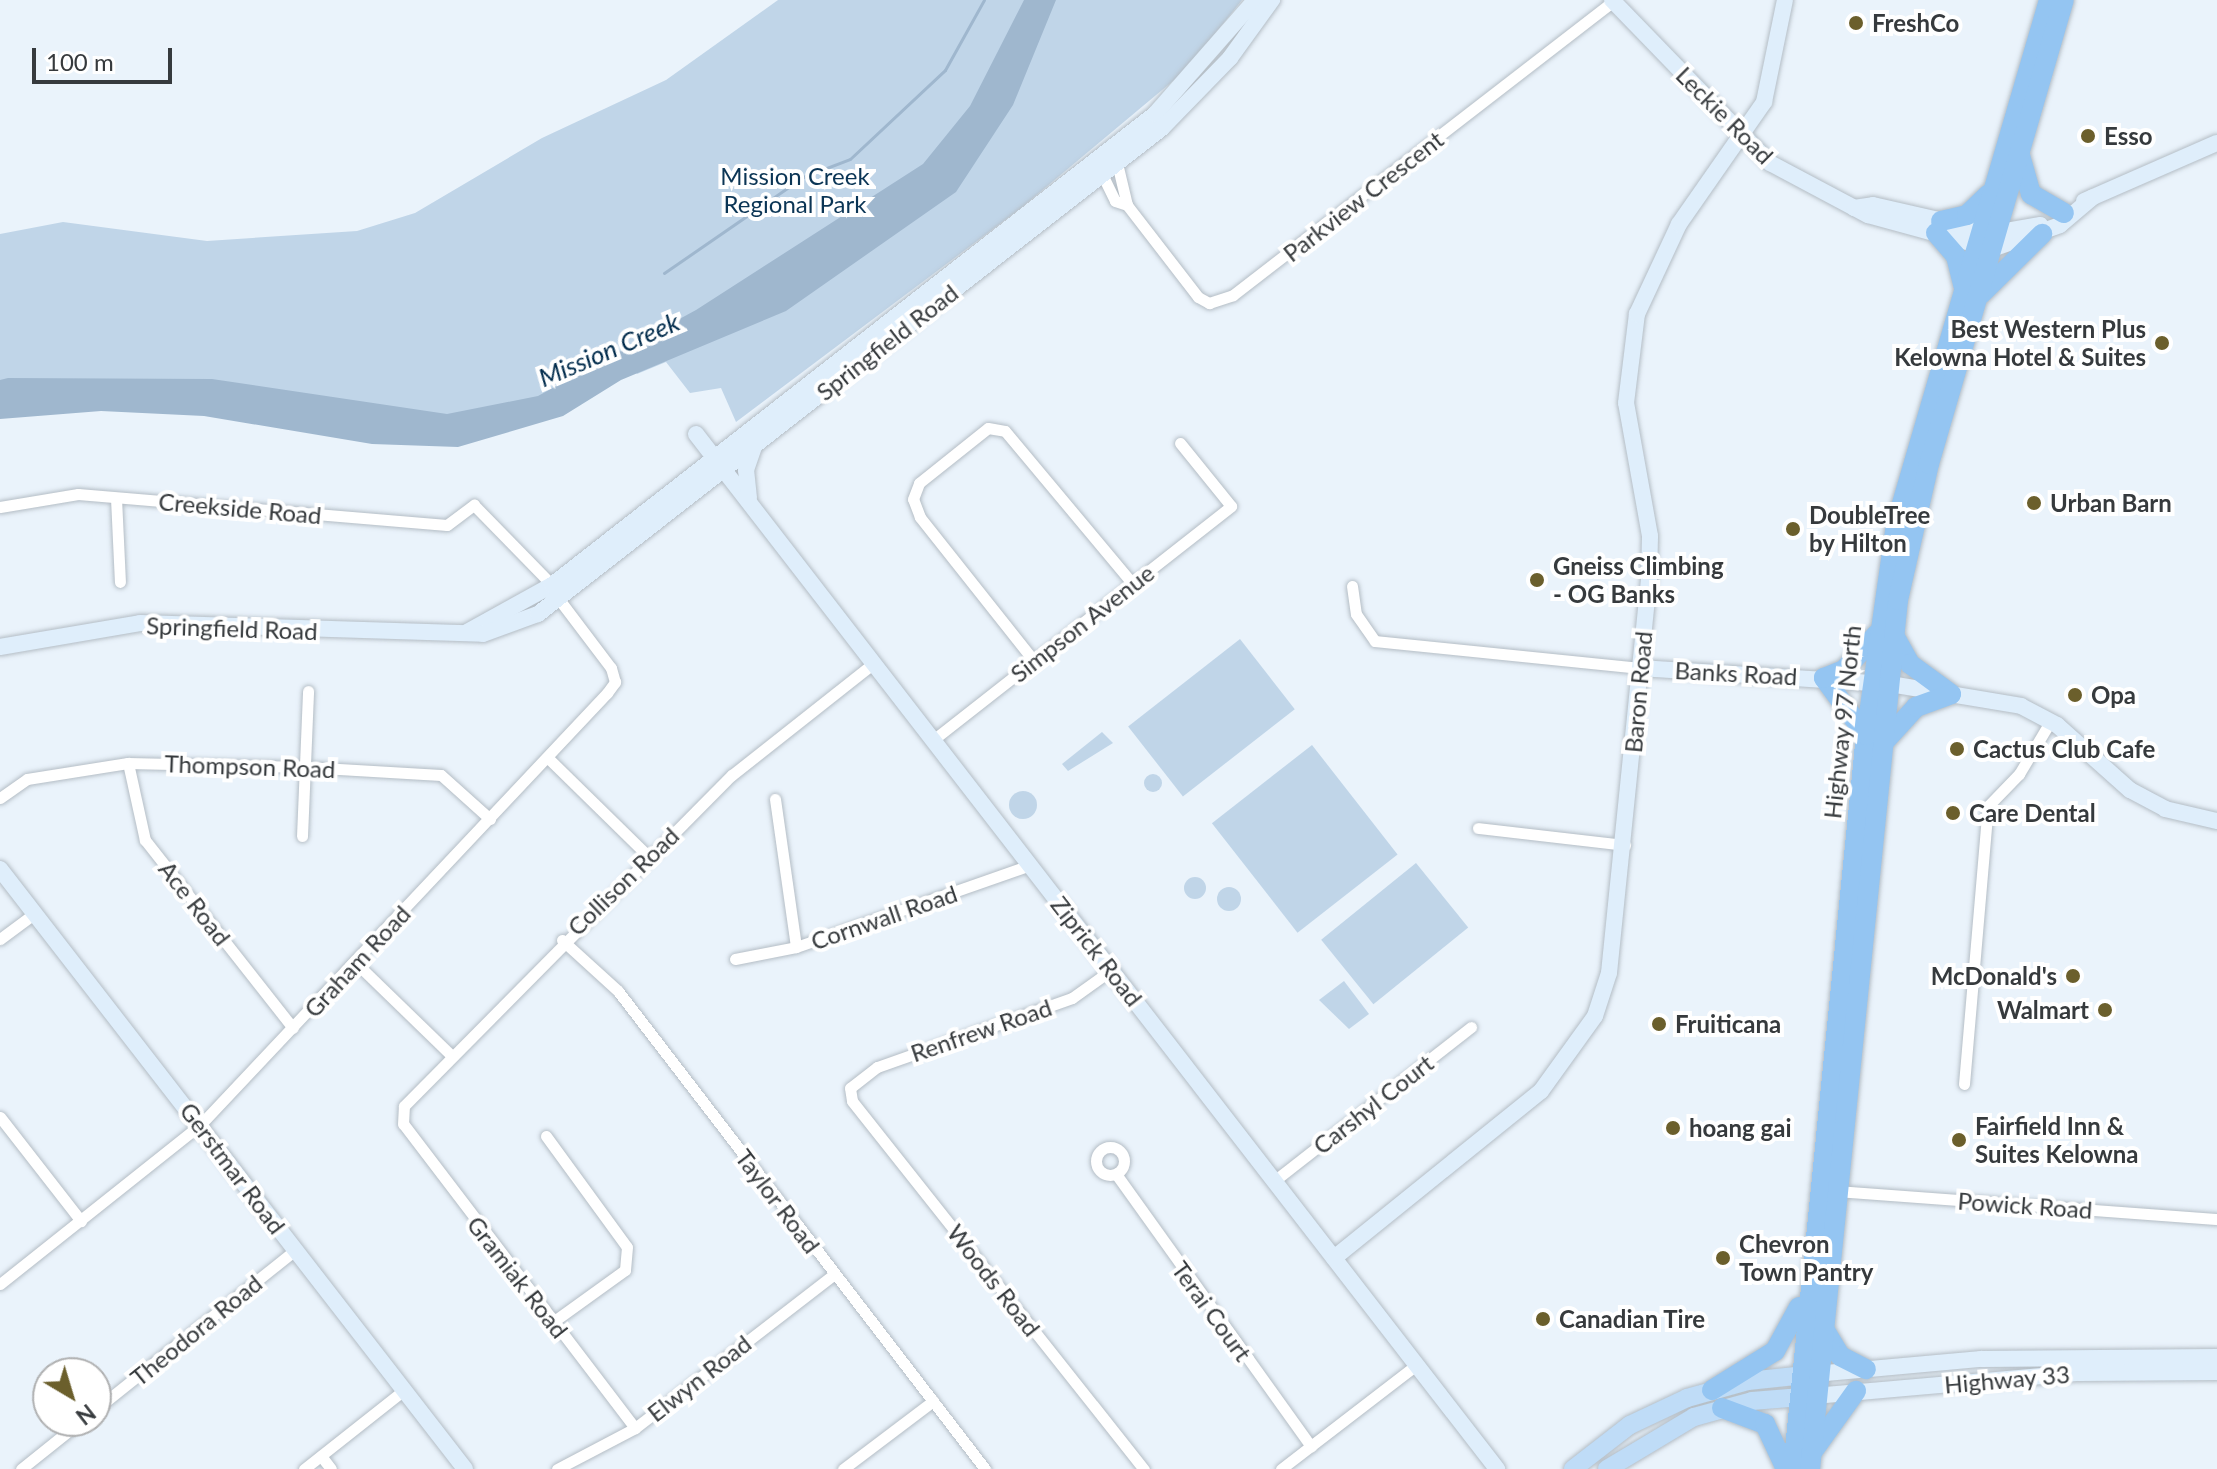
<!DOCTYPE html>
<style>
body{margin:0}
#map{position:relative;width:2217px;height:1469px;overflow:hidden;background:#eaf3fb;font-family:Lato,sans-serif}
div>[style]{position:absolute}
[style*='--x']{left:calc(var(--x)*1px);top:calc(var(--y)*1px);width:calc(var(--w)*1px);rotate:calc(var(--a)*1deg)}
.green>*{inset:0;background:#c0d5e8;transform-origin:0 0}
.round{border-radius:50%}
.water>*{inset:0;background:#9fb7ce}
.stream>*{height:3px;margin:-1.5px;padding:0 1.5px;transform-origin:1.5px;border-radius:1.5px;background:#9fb7ce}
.roads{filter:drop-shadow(0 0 2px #b4bdc5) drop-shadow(0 0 2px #b4bdc5)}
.street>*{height:11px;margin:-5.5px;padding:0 5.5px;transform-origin:5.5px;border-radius:5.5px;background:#fff}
.street>.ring{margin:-5.5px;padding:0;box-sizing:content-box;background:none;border:11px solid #fff;border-radius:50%}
.secondary>*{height:16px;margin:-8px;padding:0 8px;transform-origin:8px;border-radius:8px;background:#dfeefb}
.primary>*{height:18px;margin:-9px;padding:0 9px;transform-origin:9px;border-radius:9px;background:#bfdcf7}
.highway>*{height:20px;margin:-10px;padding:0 10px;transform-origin:10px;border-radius:10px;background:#94c5f2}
.dots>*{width:22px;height:22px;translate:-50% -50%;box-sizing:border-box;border:4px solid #fff;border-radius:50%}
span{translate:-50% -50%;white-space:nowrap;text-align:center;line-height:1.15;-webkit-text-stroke:8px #fff;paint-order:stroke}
.poi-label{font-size:24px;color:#363a3d;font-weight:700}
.left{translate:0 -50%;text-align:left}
.right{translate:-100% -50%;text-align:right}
.street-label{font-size:24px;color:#363a3d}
.park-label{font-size:24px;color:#0b3555}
.water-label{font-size:26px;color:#022c4c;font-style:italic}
.north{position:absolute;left:32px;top:1357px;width:80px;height:80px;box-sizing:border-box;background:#fff;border:2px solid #afb0b1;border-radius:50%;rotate:142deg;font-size:22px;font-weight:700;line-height:32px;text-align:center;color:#363a3d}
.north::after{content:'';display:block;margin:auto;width:28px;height:36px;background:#6b5f2c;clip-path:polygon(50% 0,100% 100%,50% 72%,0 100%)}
.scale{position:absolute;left:32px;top:48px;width:140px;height:36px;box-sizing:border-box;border:4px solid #363a3d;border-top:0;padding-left:10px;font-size:24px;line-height:28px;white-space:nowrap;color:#363a3d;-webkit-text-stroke:6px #fff;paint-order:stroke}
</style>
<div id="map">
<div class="green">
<i style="clip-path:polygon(778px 0,1242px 0,1186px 70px,1021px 208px,736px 422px,721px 388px,690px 393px,666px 362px,637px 374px,627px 360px,521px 406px,453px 420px,0 385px,0 234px,63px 222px,207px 241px,357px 231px,415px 213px,542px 138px,666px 80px)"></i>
<i style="left:1240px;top:639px;width:89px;height:142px;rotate:52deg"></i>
<i style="clip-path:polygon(1102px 732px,1113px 743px,1068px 771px,1062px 764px)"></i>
<i style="left:1312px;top:745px;width:139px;height:127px;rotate:52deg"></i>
<i class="round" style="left:1144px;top:774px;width:18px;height:18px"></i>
<i class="round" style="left:1009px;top:791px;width:28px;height:28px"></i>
<i style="left:1416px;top:863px;width:83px;height:122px;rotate:51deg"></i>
<i class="round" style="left:1184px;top:877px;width:22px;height:22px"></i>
<i class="round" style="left:1217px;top:887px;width:24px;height:24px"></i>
<i style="clip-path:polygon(1344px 981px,1369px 1014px,1349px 1029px,1319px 1000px)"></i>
</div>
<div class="water">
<i style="clip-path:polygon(1024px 0,1056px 0,1013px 105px,956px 192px,786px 311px,621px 380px,563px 416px,458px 447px,372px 444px,204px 416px,101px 411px,0 419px,0 380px,8px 378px,212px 379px,447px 414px,538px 396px,696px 310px,923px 164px,970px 106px)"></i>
</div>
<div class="stream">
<i style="--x:664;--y:273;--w:169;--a:-34.6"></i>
<i style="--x:803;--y:177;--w:50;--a:-21"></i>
<i style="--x:850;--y:159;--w:130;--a:-43.1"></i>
<i style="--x:945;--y:70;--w:80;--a:-60.9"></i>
</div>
<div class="roads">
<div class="street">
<i style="--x:1117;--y:163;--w:43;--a:76.6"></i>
<i style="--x:1127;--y:205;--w:116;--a:52.3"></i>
<i style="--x:1198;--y:297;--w:13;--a:29"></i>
<i style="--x:1209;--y:303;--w:25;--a:-18"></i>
<i style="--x:1233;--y:295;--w:480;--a:-37.7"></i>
<i style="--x:1100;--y:170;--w:34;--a:64"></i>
<i style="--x:1115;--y:201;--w:13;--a:18"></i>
<i style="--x:116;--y:498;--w:84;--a:87.3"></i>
<i style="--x:0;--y:507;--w:79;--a:-9.5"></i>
<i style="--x:78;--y:494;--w:370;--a:4.8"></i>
<i style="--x:447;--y:525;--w:34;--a:-37"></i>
<i style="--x:474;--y:505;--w:112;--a:45.7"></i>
<i style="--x:1352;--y:586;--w:28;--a:82"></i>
<i style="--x:1356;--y:614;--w:33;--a:55"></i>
<i style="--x:1375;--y:641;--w:266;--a:5.8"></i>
<i style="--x:1034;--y:661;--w:184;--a:-128.4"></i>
<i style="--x:920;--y:517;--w:19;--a:-111"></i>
<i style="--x:913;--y:499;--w:17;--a:-69"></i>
<i style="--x:919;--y:483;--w:88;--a:-38.6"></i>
<i style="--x:988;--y:428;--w:17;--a:10"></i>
<i style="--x:1005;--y:431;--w:199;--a:50.1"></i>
<i style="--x:933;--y:740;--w:379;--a:-38.1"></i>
<i style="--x:1231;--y:506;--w:81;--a:-129"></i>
<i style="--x:549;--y:759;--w:139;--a:44.4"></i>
<i style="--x:128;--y:763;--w:79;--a:77.6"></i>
<i style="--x:145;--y:840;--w:239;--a:51.8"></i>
<i style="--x:0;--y:798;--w:33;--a:-35"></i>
<i style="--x:27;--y:779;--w:102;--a:-9"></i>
<i style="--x:128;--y:763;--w:177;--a:1.3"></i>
<i style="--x:305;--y:767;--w:136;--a:3.4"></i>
<i style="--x:441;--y:775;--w:66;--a:41.9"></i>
<i style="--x:775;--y:799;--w:149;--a:81.9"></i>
<i style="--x:1478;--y:828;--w:148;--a:6.6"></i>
<i style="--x:302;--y:836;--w:145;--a:-87.6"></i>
<i style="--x:0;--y:939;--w:44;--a:-36.6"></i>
<i style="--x:562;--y:940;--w:76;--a:42.3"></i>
<i style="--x:618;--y:991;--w:603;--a:52.48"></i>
<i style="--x:735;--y:959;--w:62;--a:-11.1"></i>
<i style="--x:796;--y:947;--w:248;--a:-19.3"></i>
<i style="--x:356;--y:963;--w:134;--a:44.1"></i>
<i style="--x:1111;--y:970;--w:48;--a:144.3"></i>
<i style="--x:1072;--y:998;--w:207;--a:160.5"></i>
<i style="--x:877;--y:1067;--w:34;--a:142"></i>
<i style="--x:850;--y:1088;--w:13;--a:81"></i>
<i style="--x:852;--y:1101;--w:470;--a:51.6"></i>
<i style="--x:1964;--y:1084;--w:279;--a:-85.1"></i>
<i style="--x:1988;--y:806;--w:45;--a:-45.9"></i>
<i style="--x:2019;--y:774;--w:61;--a:-59.2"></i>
<i style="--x:0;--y:1117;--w:132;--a:52.1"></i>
<i style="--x:546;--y:1136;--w:137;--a:53.9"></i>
<i style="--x:627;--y:1247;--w:23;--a:95"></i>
<i style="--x:625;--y:1270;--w:89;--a:144.2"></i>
<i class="ring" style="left:1096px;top:1147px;width:17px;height:17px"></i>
<i style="--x:1116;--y:1174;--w:335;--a:54.4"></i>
<i style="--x:1274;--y:1181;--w:250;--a:-38"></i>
<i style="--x:1835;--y:1191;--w:383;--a:4.2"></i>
<i style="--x:0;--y:1284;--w:257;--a:-38.5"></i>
<i style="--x:201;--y:1124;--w:592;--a:-46.71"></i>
<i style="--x:607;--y:693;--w:14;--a:-54"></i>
<i style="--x:615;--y:682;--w:15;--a:-106"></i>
<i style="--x:611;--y:668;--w:88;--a:-127.1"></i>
<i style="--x:96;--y:1409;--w:255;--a:-38.6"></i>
<i style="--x:635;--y:1428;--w:382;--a:-127.3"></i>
<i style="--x:403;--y:1124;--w:18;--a:-87"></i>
<i style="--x:404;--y:1106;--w:466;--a:-45.3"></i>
<i style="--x:732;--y:775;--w:181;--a:-38.3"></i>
<i style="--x:321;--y:1456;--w:16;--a:52"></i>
<i style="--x:21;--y:1469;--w:77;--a:-38.7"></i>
<i style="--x:304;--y:1469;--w:127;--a:-38.3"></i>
<i style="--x:557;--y:1469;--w:88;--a:-27.7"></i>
<i style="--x:635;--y:1428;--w:252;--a:-37.7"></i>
<i style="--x:843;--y:1469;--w:113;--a:-37.1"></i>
<i style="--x:1281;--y:1469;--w:170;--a:-37.6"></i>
</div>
<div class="secondary">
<i style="--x:1612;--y:0;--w:227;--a:45.9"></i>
<i style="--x:1770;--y:163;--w:111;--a:28"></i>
<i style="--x:1868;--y:215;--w:129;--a:15.3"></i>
<i style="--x:1992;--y:249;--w:72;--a:-19.4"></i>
<i style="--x:2060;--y:225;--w:43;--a:-40.3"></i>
<i style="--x:2084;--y:201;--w:145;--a:-23.6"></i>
<i style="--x:1854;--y:208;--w:19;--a:-9"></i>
<i style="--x:1873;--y:205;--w:125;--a:12.9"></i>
<i style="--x:1995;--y:233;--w:46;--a:-10.1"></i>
<i style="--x:696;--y:434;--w:1309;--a:52.26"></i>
<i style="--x:749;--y:498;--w:28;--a:-96"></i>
<i style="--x:746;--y:470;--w:24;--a:-71"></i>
<i style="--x:467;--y:632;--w:97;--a:-28.9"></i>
<i style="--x:552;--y:585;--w:765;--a:-37.99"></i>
<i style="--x:1155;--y:114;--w:152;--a:-48.7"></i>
<i style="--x:0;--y:647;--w:142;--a:-9.7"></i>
<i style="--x:140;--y:623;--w:343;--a:1.8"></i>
<i style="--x:483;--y:634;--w:59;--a:-20"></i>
<i style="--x:538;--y:614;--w:791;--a:-37.91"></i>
<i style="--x:1162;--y:128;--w:98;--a:-45.8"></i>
<i style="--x:1230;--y:58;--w:72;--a:-54.1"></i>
<i style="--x:1640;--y:668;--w:251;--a:3.7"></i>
<i style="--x:1890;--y:684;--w:133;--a:9.5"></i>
<i style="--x:2021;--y:706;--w:41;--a:27.8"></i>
<i style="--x:2057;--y:725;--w:98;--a:41.7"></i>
<i style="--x:2130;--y:790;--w:40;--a:28"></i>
<i style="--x:2165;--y:809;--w:53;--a:13"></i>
<i style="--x:0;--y:869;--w:759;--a:52.22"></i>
<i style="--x:1334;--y:1258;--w:266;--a:-38.9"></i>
<i style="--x:1541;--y:1091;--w:92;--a:-54.2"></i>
<i style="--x:1595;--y:1016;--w:45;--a:-72"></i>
<i style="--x:1609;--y:973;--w:397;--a:-84.2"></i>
<i style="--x:1649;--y:578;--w:42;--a:-88.6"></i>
<i style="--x:1650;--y:536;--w:135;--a:-100.2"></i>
<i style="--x:1626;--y:403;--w:90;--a:-83"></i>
<i style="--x:1637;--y:314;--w:99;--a:-65"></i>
<i style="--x:1679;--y:224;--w:149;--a:-55.1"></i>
<i style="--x:1764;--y:102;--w:104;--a:-78.4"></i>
<i style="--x:1815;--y:1374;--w:167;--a:-5.2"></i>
<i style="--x:1981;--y:1359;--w:236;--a:-0.5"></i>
<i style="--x:1814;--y:1396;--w:266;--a:-5"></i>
<i style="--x:2079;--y:1373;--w:138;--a:-0.4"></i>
</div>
<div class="primary">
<i style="--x:1573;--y:1469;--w:72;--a:-37.7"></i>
<i style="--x:1630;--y:1425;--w:63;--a:-25.3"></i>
<i style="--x:1687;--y:1398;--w:63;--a:-15.6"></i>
<i style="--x:1748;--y:1381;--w:67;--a:-6"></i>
<i style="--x:1607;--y:1469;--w:101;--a:-30.9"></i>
<i style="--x:1694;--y:1417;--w:60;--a:-15.4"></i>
<i style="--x:1752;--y:1401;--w:62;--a:-4.6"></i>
</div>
<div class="highway">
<i style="--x:2019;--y:152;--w:44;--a:74.1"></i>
<i style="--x:2031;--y:194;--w:38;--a:30"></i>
<i style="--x:1941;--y:221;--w:27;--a:-13"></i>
<i style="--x:1967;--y:215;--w:30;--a:-44"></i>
<i style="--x:1936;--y:233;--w:30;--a:49"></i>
<i style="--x:1956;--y:256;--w:30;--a:76"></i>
<i style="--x:1981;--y:294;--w:86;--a:-44.5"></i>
<i style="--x:1895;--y:637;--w:31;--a:61"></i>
<i style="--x:1910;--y:664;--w:51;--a:36.2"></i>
<i style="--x:1866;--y:735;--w:71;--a:-126.4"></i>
<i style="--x:1824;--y:678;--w:22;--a:-22"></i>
<i style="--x:1844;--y:670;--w:49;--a:-47.5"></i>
<i style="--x:1885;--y:741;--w:46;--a:-47.6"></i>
<i style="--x:1916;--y:707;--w:37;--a:-20"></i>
<i style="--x:1821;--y:1324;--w:37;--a:59"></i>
<i style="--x:1840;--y:1356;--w:29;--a:27"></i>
<i style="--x:1712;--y:1390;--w:74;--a:-31.8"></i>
<i style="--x:1775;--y:1351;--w:50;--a:-61.4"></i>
<i style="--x:1722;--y:1408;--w:46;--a:20.4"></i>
<i style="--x:1765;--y:1424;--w:50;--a:65"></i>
<i style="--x:1813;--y:1451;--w:74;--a:-54.4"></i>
<i style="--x:1793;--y:1469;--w:738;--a:-84.32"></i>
<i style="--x:1866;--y:735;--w:213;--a:-81.9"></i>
<i style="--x:1896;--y:524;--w:546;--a:-73.72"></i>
<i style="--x:1810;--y:1469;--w:873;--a:-84.22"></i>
<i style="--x:1898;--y:600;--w:139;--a:-77.2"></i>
<i style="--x:1929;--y:464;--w:483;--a:-73.8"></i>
</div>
</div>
<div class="dots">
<i style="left:1856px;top:23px;background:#6b5f2c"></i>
<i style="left:2088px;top:136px;background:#6b5f2c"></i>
<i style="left:2162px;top:343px;background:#6b5f2c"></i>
<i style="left:2034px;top:503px;background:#6b5f2c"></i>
<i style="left:1793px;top:529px;background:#6b5f2c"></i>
<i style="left:1537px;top:580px;background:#6b5f2c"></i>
<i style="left:2075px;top:695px;background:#6b5f2c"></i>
<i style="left:1957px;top:749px;background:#6b5f2c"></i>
<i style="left:1953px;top:813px;background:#6b5f2c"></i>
<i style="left:2073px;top:976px;background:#6b5f2c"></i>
<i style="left:2105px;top:1010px;background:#6b5f2c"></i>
<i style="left:1659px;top:1024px;background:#6b5f2c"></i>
<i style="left:1673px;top:1128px;background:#6b5f2c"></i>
<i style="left:1959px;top:1140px;background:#6b5f2c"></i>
<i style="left:1723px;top:1258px;background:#6b5f2c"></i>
<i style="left:1543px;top:1319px;background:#6b5f2c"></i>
</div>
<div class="poi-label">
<span class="left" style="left:1872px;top:23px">FreshCo</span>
<span class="left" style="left:2104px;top:136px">Esso</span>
<span class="right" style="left:2146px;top:343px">Best Western Plus<br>Kelowna Hotel &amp; Suites</span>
<span class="left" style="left:2050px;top:503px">Urban Barn</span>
<span class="left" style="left:1809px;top:529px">DoubleTree<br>by Hilton</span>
<span class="left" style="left:1553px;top:580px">Gneiss Climbing<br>- OG Banks</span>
<span class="left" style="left:2091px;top:695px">Opa</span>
<span class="left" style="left:1973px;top:749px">Cactus Club Cafe</span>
<span class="left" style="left:1969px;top:813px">Care Dental</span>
<span class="right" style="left:2057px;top:976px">McDonald's</span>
<span class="right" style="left:2089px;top:1010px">Walmart</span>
<span class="left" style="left:1675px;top:1024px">Fruiticana</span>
<span class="left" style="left:1975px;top:1140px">Fairfield Inn &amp;<br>Suites Kelowna</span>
<span class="left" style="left:1689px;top:1128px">hoang gai</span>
<span class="left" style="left:1739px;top:1258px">Chevron<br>Town Pantry</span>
<span class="left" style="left:1559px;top:1319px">Canadian Tire</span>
</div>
<div class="street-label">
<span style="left:1725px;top:115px;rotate:45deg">Leckie Road</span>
<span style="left:1363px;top:196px;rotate:-38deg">Parkview Crescent</span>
<span style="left:887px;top:342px;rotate:-38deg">Springfield Road</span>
<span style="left:240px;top:508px;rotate:5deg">Creekside Road</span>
<span style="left:1082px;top:623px;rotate:-38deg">Simpson Avenue</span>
<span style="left:232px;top:628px;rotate:2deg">Springfield Road</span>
<span style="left:1736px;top:673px;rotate:3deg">Banks Road</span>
<span style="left:1638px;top:692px;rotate:-85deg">Baron Road</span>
<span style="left:1842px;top:722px;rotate:-84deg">Highway 97 North</span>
<span style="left:250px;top:766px;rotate:2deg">Thompson Road</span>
<span style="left:623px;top:881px;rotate:-44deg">Collison Road</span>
<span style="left:195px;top:903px;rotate:52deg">Ace Road</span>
<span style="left:884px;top:917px;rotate:-19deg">Cornwall Road</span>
<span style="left:1097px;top:951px;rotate:52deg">Ziprick Road</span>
<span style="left:357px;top:961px;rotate:-47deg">Graham Road</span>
<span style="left:981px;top:1030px;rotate:-19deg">Renfrew Road</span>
<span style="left:1373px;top:1104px;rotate:-38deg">Carshyl Court</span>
<span style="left:233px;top:1168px;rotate:53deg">Gerstmar Road</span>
<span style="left:778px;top:1201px;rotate:53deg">Taylor Road</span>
<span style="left:2025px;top:1205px;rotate:4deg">Powick Road</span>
<span style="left:518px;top:1277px;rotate:52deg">Gramiak Road</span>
<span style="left:994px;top:1280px;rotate:52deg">Woods Road</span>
<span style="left:1212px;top:1311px;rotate:54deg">Terai Court</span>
<span style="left:196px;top:1330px;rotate:-39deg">Theodora Road</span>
<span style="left:699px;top:1378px;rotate:-38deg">Elwyn Road</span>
<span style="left:2007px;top:1379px;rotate:-5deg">Highway 33</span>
</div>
<div class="park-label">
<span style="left:795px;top:190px">Mission Creek<br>Regional Park</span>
</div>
<div class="water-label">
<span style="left:609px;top:350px;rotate:-23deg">Mission Creek</span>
</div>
<div class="north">N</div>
<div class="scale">100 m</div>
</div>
